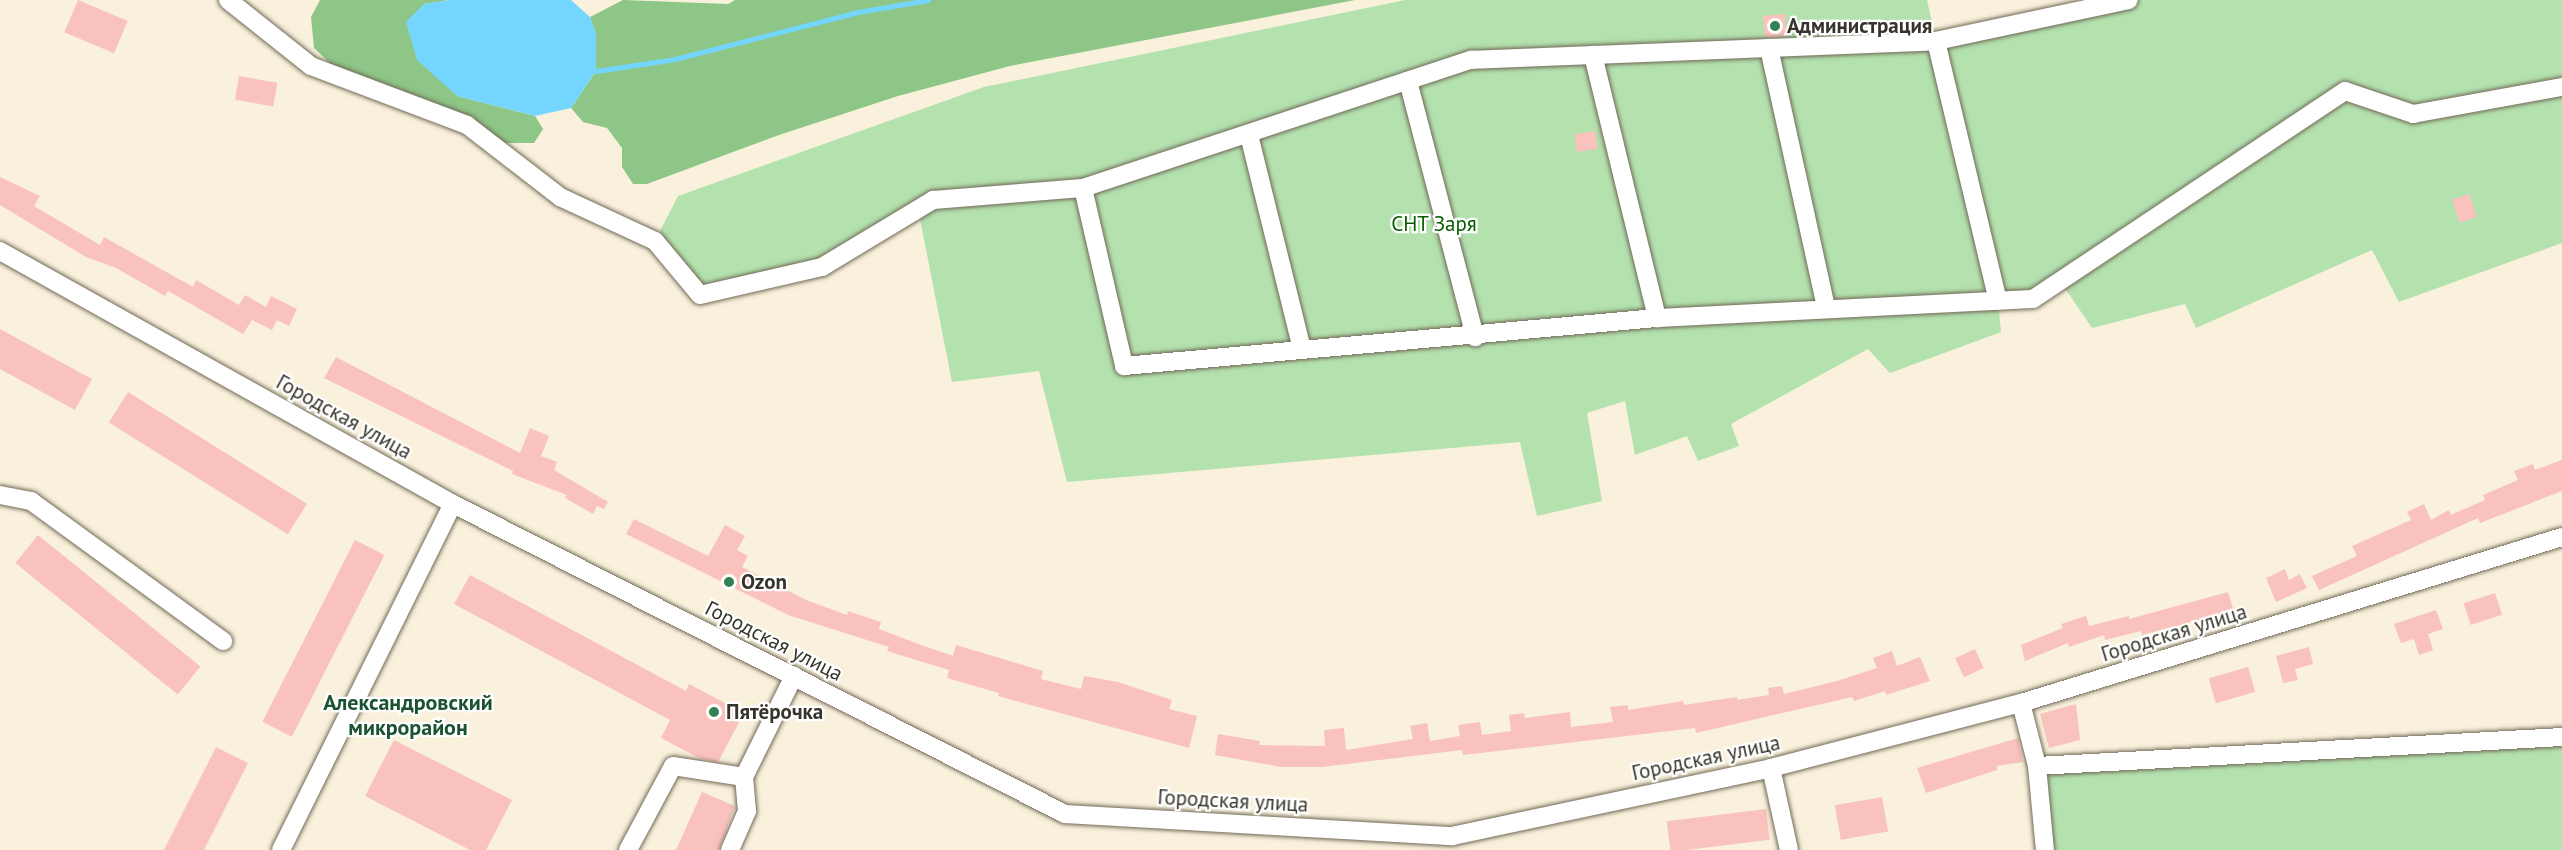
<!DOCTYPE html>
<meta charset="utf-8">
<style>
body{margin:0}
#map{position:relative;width:2562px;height:850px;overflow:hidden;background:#f9f1dc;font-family:"PT Sans",sans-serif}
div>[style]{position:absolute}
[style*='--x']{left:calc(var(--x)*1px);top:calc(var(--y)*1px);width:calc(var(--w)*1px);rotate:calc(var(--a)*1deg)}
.green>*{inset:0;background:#b4e2af}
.forest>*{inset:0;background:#8dc686}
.water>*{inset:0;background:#74d6fe}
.stream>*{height:5px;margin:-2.5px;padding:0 2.5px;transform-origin:2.5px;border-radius:2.5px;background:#74d6fe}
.building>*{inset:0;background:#fac2bd;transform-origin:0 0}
.roads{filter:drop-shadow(0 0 2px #716957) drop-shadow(0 0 2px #716957)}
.minor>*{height:18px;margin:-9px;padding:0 9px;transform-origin:9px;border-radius:9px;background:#fff}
.dots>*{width:16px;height:16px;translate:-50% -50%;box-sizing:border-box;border:3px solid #fff;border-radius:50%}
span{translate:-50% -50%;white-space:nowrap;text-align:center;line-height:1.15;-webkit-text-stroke:4.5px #fff;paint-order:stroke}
.poi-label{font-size:21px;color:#36332a;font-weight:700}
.left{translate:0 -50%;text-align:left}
.park-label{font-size:21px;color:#085c02}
.street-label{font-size:21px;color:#36332a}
.neighbourhood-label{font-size:22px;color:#1a5232;font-weight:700}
</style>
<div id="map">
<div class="green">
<i style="clip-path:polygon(1405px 0,1927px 0,1936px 40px,2129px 0,2562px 0,2562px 243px,2399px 302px,2372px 250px,2196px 328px,2185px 304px,2092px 328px,2060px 281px,1998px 301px,2001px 332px,1890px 373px,1868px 349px,1731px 424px,1739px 446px,1698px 461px,1687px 436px,1635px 455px,1625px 401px,1587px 413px,1602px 501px,1537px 516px,1520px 442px,1067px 482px,1039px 371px,952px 382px,918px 209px,822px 267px,700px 295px,655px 241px,678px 196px,984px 87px)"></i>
<i style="clip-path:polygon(2562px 737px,2562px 850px,2045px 850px,2037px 766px)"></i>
</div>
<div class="forest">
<i style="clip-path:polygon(320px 0,450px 0,424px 4px,457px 96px,535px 116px,543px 129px,534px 143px,501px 143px,469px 116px,334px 67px,314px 48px,311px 17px)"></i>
<i style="clip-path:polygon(623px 0,728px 4px,735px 0,1355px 0,1010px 66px,898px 96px,779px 135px,647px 184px,633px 184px,622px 167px,622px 148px,607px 128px,583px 122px,571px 108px,596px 71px,596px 34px,590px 17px)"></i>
</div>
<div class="water">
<i style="clip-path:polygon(450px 0,571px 0,590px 17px,596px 34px,596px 71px,571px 108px,535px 116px,457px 96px,417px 60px,406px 22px,424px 4px)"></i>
</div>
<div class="stream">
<i style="--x:596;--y:71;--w:80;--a:-8.6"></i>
<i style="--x:675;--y:59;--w:189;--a:-14.4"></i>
<i style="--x:858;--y:12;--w:71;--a:-9.7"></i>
</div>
<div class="building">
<i style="left:78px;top:0;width:54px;height:35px;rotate:23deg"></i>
<i style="left:1785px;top:14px;width:22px;height:22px;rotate:85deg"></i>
<i style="left:239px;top:76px;width:39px;height:24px;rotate:10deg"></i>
<i style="left:1595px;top:131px;width:18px;height:21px;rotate:81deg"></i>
<i style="clip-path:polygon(0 177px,40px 196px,34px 206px,100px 245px,104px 237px,193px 287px,196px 280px,239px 305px,245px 295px,266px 307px,271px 296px,297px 309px,289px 326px,277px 320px,272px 330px,252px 320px,243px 334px,168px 291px,165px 296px,116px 268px,86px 257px,0 205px)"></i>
<i style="left:2469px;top:194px;width:24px;height:18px;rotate:71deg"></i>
<i style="clip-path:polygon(0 329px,92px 379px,75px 410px,0 369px)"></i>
<i style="clip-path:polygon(336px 357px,520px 453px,530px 428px,549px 436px,541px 456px,557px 462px,554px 470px,608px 502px,604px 509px,597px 506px,593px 514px,565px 498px,567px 495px,512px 474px,513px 471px,324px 378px)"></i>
<i style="left:128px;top:392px;width:211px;height:36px;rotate:32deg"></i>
<i style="clip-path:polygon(2562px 460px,2562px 491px,2480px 523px,2478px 518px,2319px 590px,2312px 576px,2357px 556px,2352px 546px,2411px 520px,2407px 512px,2424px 504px,2431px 520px,2449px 510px,2451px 515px,2485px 500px,2483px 495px,2518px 480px,2514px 471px,2533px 464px,2535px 470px)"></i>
<i style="clip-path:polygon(634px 519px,708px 556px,725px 525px,745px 536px,737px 550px,748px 556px,742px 567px,806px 600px,847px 615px,848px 611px,881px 622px,879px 629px,921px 645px,953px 656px,956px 645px,1043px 671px,1041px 679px,1081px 689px,1084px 676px,1118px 682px,1172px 700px,1169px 709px,1197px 716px,1189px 748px,998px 696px,999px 693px,947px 678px,949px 670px,887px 651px,889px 647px,788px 615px,626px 534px)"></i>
<i style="left:38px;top:535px;width:209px;height:36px;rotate:39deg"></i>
<i style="left:355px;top:540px;width:33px;height:204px;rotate:27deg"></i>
<i style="clip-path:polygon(2285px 569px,2289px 580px,2300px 574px,2307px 588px,2276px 602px,2266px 578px)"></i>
<i style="clip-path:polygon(470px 575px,686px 691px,689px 684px,744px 713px,718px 762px,701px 759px,661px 738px,670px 720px,454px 604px)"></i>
<i style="clip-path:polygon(2228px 592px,2234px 611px,2142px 635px,2141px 631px,2105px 640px,2104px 635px,2069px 647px,2068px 643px,2025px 661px,2021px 645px,2063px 628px,2061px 624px,2086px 616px,2089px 626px,2129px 616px,2129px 619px)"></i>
<i style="left:2495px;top:593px;width:23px;height:33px;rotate:72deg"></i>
<i style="clip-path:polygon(2436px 610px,2443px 629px,2428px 634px,2433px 650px,2419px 655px,2414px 639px,2401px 643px,2394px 624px)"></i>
<i style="clip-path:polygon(2309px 647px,2313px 664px,2295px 669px,2298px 680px,2283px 683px,2276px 656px)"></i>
<i style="left:1975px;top:649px;width:21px;height:22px;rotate:65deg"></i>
<i style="clip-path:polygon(1892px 651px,1897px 666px,1920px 657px,1930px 681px,1886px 695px,1885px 691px,1854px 701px,1852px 697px,1696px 733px,1695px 728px,1463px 755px,1462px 750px,1322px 767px,1281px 767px,1215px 755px,1218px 734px,1260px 741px,1259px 745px,1325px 746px,1324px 730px,1344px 728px,1346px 750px,1413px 739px,1410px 726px,1427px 723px,1430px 741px,1460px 736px,1458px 725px,1480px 722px,1482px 735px,1511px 731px,1509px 715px,1524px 713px,1525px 718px,1570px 712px,1571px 727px,1613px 722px,1610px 707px,1628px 705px,1628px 710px,1683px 701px,1684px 705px,1737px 697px,1737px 700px,1769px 695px,1768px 688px,1782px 686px,1784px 694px,1837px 681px,1877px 668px,1873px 658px)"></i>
<i style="left:2248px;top:667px;width:26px;height:41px;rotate:74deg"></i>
<i style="clip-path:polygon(2076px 704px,2080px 740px,2049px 748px,2040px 714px)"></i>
<i style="clip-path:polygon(2018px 738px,2023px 762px,1997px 766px,1997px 770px,1926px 793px,1917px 768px)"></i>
<i style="clip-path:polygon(394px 740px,512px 800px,486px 850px,470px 850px,365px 796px)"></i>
<i style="clip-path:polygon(216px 747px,248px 763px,204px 850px,164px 850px)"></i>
<i style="clip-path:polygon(702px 792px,735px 806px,719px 850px,676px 850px)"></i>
<i style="left:1882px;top:797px;width:35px;height:48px;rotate:80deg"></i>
<i style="left:1766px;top:809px;width:31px;height:100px;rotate:83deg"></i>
</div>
<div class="roads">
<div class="minor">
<i style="--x:228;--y:0;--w:106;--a:38.5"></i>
<i style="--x:311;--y:66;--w:167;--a:20.7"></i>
<i style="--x:467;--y:125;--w:118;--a:37.7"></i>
<i style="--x:560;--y:197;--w:105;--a:24.9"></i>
<i style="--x:655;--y:241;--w:70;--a:50.2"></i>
<i style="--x:700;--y:295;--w:125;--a:-12.9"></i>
<i style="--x:822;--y:267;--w:130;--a:-31.1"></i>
<i style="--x:933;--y:200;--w:150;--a:-4.6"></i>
<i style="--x:1083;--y:188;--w:409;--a:-18.3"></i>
<i style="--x:1471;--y:60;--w:465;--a:-2.3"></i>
<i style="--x:1936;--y:41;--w:197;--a:-12"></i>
<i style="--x:1936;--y:41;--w:267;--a:76.6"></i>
<i style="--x:1769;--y:48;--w:266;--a:77.6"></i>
<i style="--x:1593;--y:55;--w:271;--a:76.3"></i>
<i style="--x:1408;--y:81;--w:265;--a:75.3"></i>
<i style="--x:1249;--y:135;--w:220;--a:76.1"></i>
<i style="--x:1083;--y:188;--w:183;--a:77"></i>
<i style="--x:1124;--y:366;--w:535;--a:-5.15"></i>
<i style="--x:1657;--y:318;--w:376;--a:-2.9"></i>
<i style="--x:2033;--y:299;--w:375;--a:-33.7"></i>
<i style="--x:2345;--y:91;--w:72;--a:18.7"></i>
<i style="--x:2413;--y:114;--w:151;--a:-10.3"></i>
<i style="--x:0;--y:251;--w:519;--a:29.18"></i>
<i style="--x:453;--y:504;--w:686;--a:26.86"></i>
<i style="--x:1065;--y:814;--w:388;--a:3.3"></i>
<i style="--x:1452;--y:836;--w:326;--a:-12"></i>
<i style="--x:1771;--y:768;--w:258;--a:-14.6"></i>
<i style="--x:2021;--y:703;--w:566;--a:-17.06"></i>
<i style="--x:0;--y:495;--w:32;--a:11"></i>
<i style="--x:31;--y:501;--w:238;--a:36.1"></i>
<i style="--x:2021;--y:703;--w:65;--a:75.7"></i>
<i style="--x:2037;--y:766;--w:84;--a:84.6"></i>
<i style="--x:2037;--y:766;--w:526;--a:-3.16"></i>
<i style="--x:1771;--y:768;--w:84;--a:77.6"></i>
<i style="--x:281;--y:850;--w:386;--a:-63.6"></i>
<i style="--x:628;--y:850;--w:95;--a:-61.8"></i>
<i style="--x:673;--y:766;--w:72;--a:8.8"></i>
<i style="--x:730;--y:850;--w:43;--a:-66.4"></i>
<i style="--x:747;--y:811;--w:34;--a:-95"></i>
<i style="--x:744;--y:777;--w:113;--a:-63.7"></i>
</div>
</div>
<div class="dots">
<i style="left:1775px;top:26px;background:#318152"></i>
<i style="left:729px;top:582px;background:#318152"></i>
<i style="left:714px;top:712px;background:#318152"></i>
</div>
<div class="poi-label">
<span class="left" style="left:1787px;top:26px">Администрация</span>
<span class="left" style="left:741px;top:582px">Ozon</span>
<span class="left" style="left:726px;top:712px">Пятёрочка</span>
</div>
<div class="park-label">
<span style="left:1434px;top:224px">СНТ Заря</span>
</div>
<div class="street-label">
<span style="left:344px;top:417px;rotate:29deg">Городская улица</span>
<span style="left:2174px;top:633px;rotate:-17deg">Городская улица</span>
<span style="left:774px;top:641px;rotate:27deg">Городская улица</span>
<span style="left:1706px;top:758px;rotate:-12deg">Городская улица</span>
<span style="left:1233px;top:801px;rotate:3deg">Городская улица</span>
</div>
<div class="neighbourhood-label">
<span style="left:408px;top:715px">Александровский<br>микрорайон</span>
</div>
</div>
